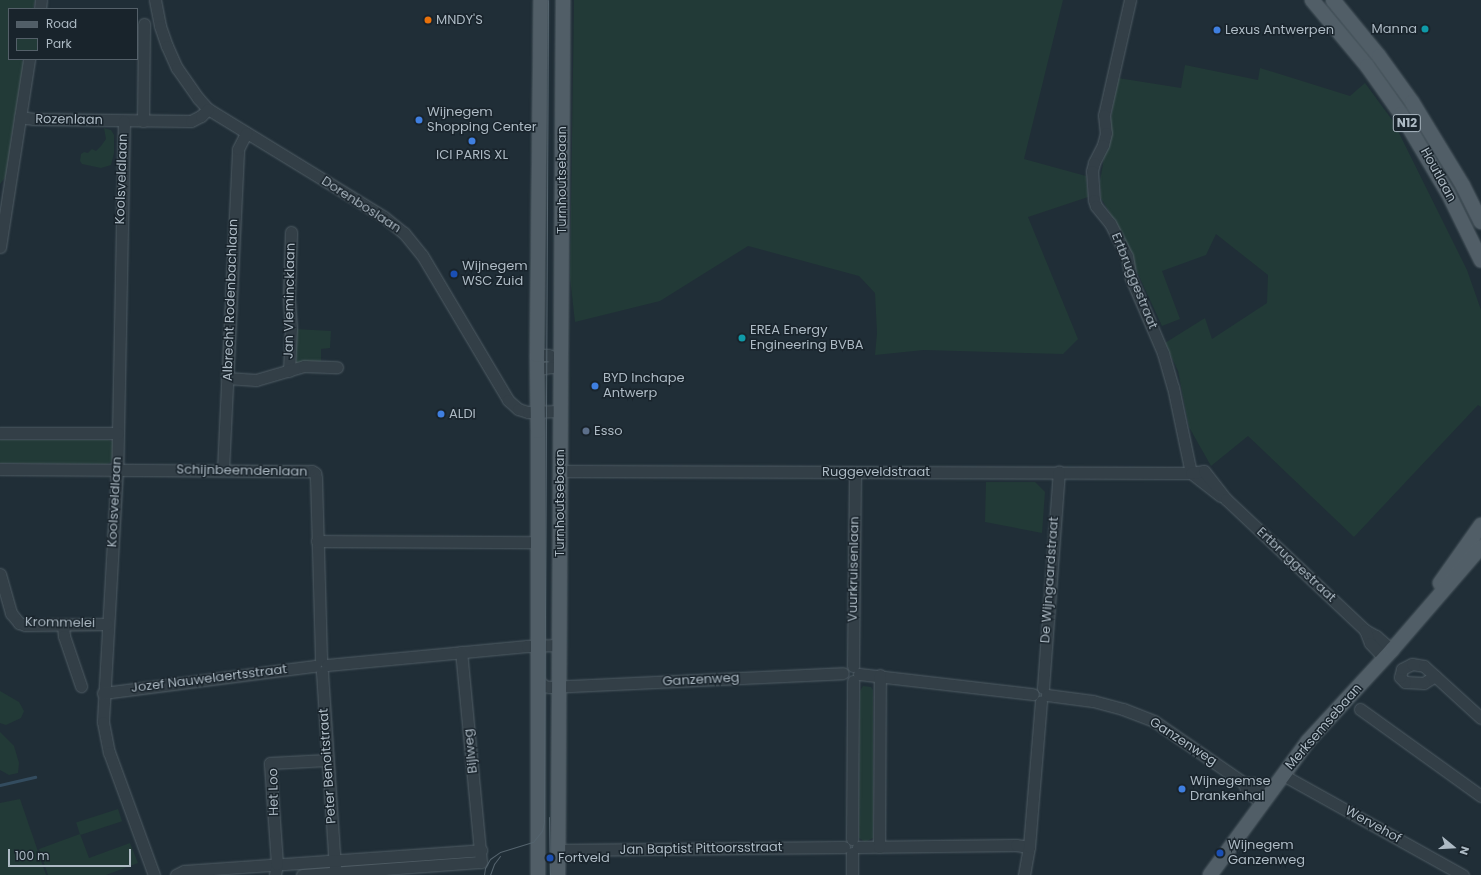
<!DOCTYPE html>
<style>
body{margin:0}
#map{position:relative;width:1481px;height:875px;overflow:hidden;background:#202e37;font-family:Poppins,sans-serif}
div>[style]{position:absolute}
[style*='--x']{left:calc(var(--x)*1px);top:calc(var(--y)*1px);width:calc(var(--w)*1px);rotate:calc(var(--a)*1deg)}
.green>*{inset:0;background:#223a37;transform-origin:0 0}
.stream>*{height:2.5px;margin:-1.25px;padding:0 1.25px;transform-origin:1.25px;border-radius:1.25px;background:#334c5f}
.roads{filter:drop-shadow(0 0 1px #505d65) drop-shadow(0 0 1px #505d65)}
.minor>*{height:11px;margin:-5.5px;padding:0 5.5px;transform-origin:5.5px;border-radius:5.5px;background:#333f47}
.major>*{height:14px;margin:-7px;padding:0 7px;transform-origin:7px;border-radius:7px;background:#515e67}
.tram>*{height:1px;margin:-0.5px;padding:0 0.5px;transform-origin:0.5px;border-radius:0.5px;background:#55646e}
.dots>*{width:11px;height:11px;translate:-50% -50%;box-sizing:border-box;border:2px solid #19242c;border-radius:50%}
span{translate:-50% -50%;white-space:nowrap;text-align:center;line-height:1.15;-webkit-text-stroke:3px #19242c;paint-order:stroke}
.shield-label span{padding:1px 3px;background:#19242c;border:1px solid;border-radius:3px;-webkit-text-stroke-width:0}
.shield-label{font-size:12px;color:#adbac4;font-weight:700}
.poi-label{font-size:13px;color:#adbac4}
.left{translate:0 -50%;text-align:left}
.right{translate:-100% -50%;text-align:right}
.street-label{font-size:13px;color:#adbac4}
.legend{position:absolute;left:8px;top:8px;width:130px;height:52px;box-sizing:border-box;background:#19242c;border:1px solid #546069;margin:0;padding:5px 7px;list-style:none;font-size:12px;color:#adbac4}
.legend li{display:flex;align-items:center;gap:8px;height:20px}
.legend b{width:20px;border:1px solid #546069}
.north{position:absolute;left:1433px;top:827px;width:40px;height:40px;-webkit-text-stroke:3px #19242c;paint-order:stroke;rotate:108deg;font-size:11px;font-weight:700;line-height:16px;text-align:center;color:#adbac4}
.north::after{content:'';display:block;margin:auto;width:14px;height:18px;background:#adbac4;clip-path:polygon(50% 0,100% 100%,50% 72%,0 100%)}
.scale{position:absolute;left:8px;top:849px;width:123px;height:18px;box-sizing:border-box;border:2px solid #adbac4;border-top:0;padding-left:5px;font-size:12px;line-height:14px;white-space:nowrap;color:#adbac4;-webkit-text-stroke:3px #19242c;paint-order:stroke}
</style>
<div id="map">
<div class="green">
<i style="clip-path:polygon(0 0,35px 0,33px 9px,9px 9px,9px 59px,21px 59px,24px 63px,10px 144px,13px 147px,8px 161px,9px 169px,7px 175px,0 184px)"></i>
<i style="clip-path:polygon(574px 0,1063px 0,1024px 159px,1086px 176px,1088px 197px,1028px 217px,1078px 339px,1063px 354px,924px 350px,875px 355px,877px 333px,875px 293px,859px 276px,748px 246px,660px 301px,575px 322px,570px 278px)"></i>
<i style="clip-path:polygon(1185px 65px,1258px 80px,1260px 68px,1350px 96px,1365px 83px,1393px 121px,1467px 270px,1481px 310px,1481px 407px,1478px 405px,1354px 537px,1248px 436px,1211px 466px,1189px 427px,1178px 371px,1165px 343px,1205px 318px,1212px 339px,1267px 303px,1268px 275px,1216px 234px,1206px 255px,1162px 271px,1180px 319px,1162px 326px,1110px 213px,1101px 198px,1100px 181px,1118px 78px,1181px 88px)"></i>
<i style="clip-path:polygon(104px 128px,111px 130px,114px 135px,114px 153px,111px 165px,101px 168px,82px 164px,80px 161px,81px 154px,84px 152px,88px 153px,92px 149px,96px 151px,101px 146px,106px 139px)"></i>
<i style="clip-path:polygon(295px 329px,331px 331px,330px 348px,321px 349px,321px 363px,294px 364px)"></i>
<i style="clip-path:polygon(0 440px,108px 440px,114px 442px,113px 461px,107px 464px,0 463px)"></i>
<i style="clip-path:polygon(986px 482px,1035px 482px,1045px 492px,1042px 533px,985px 522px)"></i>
<i style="clip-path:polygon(863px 686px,871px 687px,873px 690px,873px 838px,865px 842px,859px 838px,860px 691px)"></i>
<i style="clip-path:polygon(0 691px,19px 702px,24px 711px,21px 718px,6px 725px,0 723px)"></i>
<i style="clip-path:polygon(0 732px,14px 746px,19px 763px,18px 773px,9px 775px,0 770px)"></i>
<i style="clip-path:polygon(20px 799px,46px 875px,0 875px,0 803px)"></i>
<i style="left:118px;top:809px;width:13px;height:44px;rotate:72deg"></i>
<i style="clip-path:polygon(80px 834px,89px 858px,130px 843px,138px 863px,106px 875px,48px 875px,39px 849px)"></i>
</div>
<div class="stream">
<i style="--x:0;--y:785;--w:36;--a:-13"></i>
</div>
<div class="roads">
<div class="minor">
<i style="--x:155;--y:0;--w:26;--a:79"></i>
<i style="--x:160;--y:26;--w:21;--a:71"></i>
<i style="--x:167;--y:46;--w:24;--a:66"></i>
<i style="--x:177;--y:68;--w:37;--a:55"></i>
<i style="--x:198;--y:98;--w:15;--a:48"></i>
<i style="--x:208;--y:109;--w:206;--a:31.5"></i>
<i style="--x:384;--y:217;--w:26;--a:39"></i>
<i style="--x:404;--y:233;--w:28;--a:51"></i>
<i style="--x:422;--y:255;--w:169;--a:59.3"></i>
<i style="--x:508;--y:400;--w:13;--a:42"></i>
<i style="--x:518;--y:409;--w:10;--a:17"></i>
<i style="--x:528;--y:412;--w:32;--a:-2"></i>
<i style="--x:1130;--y:0;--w:118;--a:102.7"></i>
<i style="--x:1104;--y:115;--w:18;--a:84"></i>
<i style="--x:1106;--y:133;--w:12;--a:104"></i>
<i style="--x:1103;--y:145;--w:20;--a:117"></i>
<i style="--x:1094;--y:163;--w:8;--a:104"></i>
<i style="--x:1092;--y:171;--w:29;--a:86"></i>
<i style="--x:1094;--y:200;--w:6;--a:72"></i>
<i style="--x:1096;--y:206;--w:22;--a:51"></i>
<i style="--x:1110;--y:223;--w:37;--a:63"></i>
<i style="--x:1127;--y:256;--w:22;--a:80"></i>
<i style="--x:1131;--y:278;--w:82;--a:66.9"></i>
<i style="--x:1163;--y:353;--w:35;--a:74"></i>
<i style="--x:1173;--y:387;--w:88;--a:78.2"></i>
<i style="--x:1191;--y:473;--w:37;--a:38"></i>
<i style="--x:40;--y:9;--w:9;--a:-84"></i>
<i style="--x:20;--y:117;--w:14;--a:8"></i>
<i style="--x:34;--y:119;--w:157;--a:0.7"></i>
<i style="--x:191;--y:121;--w:11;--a:-27"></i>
<i style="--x:201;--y:116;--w:10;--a:-45"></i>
<i style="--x:124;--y:121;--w:349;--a:91.1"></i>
<i style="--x:117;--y:470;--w:252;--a:93.2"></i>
<i style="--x:103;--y:722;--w:31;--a:79"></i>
<i style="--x:109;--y:752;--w:131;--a:69.9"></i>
<i style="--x:143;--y:121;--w:97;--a:-89.4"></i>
<i style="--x:0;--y:247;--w:190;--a:-81.2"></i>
<i style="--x:537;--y:355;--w:11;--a:0"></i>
<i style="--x:548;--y:355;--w:14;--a:21"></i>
<i style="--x:561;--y:360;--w:12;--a:145"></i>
<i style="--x:551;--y:367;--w:14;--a:172"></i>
<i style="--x:289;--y:371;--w:43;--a:-87.3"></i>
<i style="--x:291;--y:328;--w:31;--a:-94"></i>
<i style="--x:289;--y:297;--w:65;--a:-88.2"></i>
<i style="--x:227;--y:378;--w:29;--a:4"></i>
<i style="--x:256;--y:380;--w:50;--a:-16.3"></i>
<i style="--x:304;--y:366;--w:33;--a:2"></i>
<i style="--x:0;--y:433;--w:118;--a:0"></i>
<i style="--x:0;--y:469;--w:312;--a:0.4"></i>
<i style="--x:312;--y:471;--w:4;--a:34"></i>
<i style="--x:315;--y:473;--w:5;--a:79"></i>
<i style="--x:316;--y:478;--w:182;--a:88.4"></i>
<i style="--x:223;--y:470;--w:321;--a:-87.3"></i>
<i style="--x:238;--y:149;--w:18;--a:-63"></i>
<i style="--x:560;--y:471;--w:631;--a:0.18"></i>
<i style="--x:1191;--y:473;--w:13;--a:-9"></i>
<i style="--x:1204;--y:471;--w:36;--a:52"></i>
<i style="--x:1226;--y:499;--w:191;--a:43.3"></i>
<i style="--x:1365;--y:630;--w:13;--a:29"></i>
<i style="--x:1376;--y:636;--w:21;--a:41"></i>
<i style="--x:317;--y:541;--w:221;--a:0.3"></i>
<i style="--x:0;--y:574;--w:41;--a:74.2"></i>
<i style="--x:11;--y:613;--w:13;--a:51"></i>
<i style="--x:19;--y:623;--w:6;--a:18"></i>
<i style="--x:25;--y:625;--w:82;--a:-0.7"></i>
<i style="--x:63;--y:625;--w:11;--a:85"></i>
<i style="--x:64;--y:636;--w:53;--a:71.2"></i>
<i style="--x:1365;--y:630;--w:14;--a:69"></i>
<i style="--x:1370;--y:643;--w:21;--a:47"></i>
<i style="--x:327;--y:665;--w:201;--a:-5.4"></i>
<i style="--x:527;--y:646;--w:32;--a:-2"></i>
<i style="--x:853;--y:666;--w:194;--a:-89.4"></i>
<i style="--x:322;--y:672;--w:195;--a:86.2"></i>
<i style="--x:859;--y:674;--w:175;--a:6.6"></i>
<i style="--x:1435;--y:676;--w:13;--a:148"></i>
<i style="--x:1424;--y:683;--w:19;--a:-177"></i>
<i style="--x:1405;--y:682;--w:7;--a:-135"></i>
<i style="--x:1400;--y:677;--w:8;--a:-76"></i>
<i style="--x:1402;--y:669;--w:11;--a:-27"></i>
<i style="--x:1412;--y:664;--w:12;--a:9"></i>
<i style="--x:1424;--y:666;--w:77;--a:42.4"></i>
<i style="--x:537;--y:678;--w:11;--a:49"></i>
<i style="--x:544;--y:686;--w:5;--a:11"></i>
<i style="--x:549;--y:687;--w:294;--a:-2.7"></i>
<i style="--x:1043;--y:688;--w:217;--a:-85.8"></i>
<i style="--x:103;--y:693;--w:214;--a:-7.3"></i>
<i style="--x:1047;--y:695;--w:46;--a:7.4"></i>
<i style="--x:1093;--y:701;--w:31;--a:15"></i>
<i style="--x:1123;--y:709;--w:33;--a:21"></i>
<i style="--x:1154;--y:721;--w:109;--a:34.6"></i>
<i style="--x:1244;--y:783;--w:9;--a:72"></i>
<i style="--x:1247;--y:792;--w:19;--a:35"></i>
<i style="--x:1360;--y:709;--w:149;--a:35.7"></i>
<i style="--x:1283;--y:775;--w:206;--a:29.1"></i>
<i style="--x:1244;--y:783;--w:8;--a:0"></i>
<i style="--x:1252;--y:783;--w:21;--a:31"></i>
<i style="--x:852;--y:839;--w:158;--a:-89.6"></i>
<i style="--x:858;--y:847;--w:158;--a:-0.7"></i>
<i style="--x:1016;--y:845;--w:13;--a:9"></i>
<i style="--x:879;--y:847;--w:172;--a:-89.7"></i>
<i style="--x:559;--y:850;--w:285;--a:-0.6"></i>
<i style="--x:852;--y:853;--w:22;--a:90"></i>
<i style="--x:176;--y:875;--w:9;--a:-27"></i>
<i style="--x:184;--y:871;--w:298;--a:-4"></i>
<i style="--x:275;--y:875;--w:11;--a:-80"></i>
<i style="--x:277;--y:864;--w:101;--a:-94"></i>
<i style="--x:270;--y:763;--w:57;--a:-3"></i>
<i style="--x:302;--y:875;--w:179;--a:-4.2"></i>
<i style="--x:481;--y:862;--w:211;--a:-95.4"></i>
<i style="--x:1024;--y:875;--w:28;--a:-80"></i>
<i style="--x:1029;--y:847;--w:146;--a:-85.3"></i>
</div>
<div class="major">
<i style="--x:1312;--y:0;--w:86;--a:50.2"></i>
<i style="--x:1367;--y:66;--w:59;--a:54.7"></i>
<i style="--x:1401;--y:114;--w:92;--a:59.3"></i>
<i style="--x:1448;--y:193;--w:75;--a:63.8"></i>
<i style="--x:1333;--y:0;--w:72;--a:50.6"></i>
<i style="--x:1379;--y:56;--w:57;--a:54.3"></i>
<i style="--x:1412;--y:102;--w:98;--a:58.7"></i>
<i style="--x:1463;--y:186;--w:40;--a:63.4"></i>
<i style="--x:1440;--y:583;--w:71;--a:-54.7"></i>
<i style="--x:538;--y:875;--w:444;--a:-90"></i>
<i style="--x:538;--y:431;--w:76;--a:-90.8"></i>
<i style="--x:537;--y:355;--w:355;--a:-89.4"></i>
<i style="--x:558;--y:875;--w:875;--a:-89.67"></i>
<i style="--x:1210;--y:875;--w:166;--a:-53.8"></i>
<i style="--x:1308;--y:741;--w:124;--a:-47.3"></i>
<i style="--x:1392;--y:650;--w:136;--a:-49.2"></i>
</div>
</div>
<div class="tram">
<i style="--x:549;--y:817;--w:58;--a:89"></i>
<i style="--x:484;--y:875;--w:7;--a:-82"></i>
<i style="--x:485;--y:868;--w:10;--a:-61"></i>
<i style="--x:490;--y:859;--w:12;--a:-35"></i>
<i style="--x:500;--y:852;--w:34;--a:-17"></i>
<i style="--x:533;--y:842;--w:14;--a:-51"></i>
<i style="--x:542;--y:831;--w:9;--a:-77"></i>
<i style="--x:544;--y:822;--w:822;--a:-89.72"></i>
<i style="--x:490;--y:875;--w:12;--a:-70"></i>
<i style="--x:494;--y:864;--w:10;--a:-53"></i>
</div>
<div class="dots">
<i style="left:428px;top:20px;background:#e8710a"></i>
<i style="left:1425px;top:29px;background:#0f9aa8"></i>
<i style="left:1217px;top:30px;background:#3f7fe0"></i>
<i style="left:419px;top:120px;background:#3f7fe0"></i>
<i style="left:472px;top:141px;background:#3f7fe0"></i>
<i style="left:454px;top:274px;background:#1a4fb4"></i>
<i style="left:742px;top:338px;background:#0f9aa8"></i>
<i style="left:595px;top:386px;background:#3f7fe0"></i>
<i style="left:441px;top:414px;background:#3f7fe0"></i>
<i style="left:586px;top:431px;background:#5c6f8a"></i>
<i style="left:1182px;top:789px;background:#3f7fe0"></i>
<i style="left:1220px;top:853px;background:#1a4fb4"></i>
<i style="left:550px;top:858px;background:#1a4fb4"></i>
</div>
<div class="shield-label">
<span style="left:1407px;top:123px">N12</span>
</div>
<div class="poi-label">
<span class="left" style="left:436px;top:20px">MNDY'S</span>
<span class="right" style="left:1417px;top:29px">Manna</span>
<span class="left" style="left:1225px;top:30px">Lexus Antwerpen</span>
<span class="left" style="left:427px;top:120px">Wijnegem<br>Shopping Center</span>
<span style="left:472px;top:155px">ICI PARIS XL</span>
<span class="left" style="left:462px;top:274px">Wijnegem<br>WSC Zuid</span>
<span class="left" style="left:750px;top:338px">EREA Energy<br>Engineering BVBA</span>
<span class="left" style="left:603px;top:386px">BYD Inchape<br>Antwerp</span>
<span class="left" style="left:449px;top:414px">ALDI</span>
<span class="left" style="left:594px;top:431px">Esso</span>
<span class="left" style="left:1190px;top:789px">Wijnegemse<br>Drankenhal</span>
<span class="left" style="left:1228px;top:853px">Wijnegem<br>Ganzenweg</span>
<span class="left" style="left:558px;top:858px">Fortveld</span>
</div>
<div class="street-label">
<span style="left:69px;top:120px;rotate:1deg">Rozenlaan</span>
<span style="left:1438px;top:175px;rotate:61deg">Houtlaan</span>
<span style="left:122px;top:179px;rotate:-88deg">Koolsveldlaan</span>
<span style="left:562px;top:180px;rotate:-90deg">Turnhoutsebaan</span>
<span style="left:361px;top:205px;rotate:33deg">Dorenboslaan</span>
<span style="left:1134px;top:281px;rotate:68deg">Ertbruggestraat</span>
<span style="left:231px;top:300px;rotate:-88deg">Albrecht Rodenbachlaan</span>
<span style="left:290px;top:301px;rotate:-89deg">Jan Vlemincklaan</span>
<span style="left:242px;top:471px;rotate:1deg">Schijnbeemdenlaan</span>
<span style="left:876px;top:472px">Ruggeveldstraat</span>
<span style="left:115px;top:502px;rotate:-87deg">Koolsveldlaan</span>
<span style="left:560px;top:503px;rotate:-90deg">Turnhoutsebaan</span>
<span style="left:1296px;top:565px;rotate:43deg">Ertbruggestraat</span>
<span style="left:854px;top:569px;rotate:-89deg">Vuurkruisenlaan</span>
<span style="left:1050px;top:580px;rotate:-86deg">De Wijngaardstraat</span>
<span style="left:60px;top:623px;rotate:1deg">Krommelei</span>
<span style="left:209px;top:679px;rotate:-7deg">Jozef Nauwelaertsstraat</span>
<span style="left:701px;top:680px;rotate:-3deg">Ganzenweg</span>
<span style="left:1324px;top:727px;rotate:-49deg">Merksemsebaan</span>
<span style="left:1183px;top:742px;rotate:33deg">Ganzenweg</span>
<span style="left:471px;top:751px;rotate:-96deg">Bijlweg</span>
<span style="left:328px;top:766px;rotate:-94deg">Peter Benoitstraat</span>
<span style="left:274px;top:792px;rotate:-91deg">Het Loo</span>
<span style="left:1373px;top:825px;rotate:29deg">Wervehof</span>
<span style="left:701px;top:849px;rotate:-1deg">Jan Baptist Pittoorsstraat</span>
</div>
<ul class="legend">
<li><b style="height:5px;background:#515e67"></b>Road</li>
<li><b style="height:11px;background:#223a37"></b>Park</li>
</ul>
<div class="north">N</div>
<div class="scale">100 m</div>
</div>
